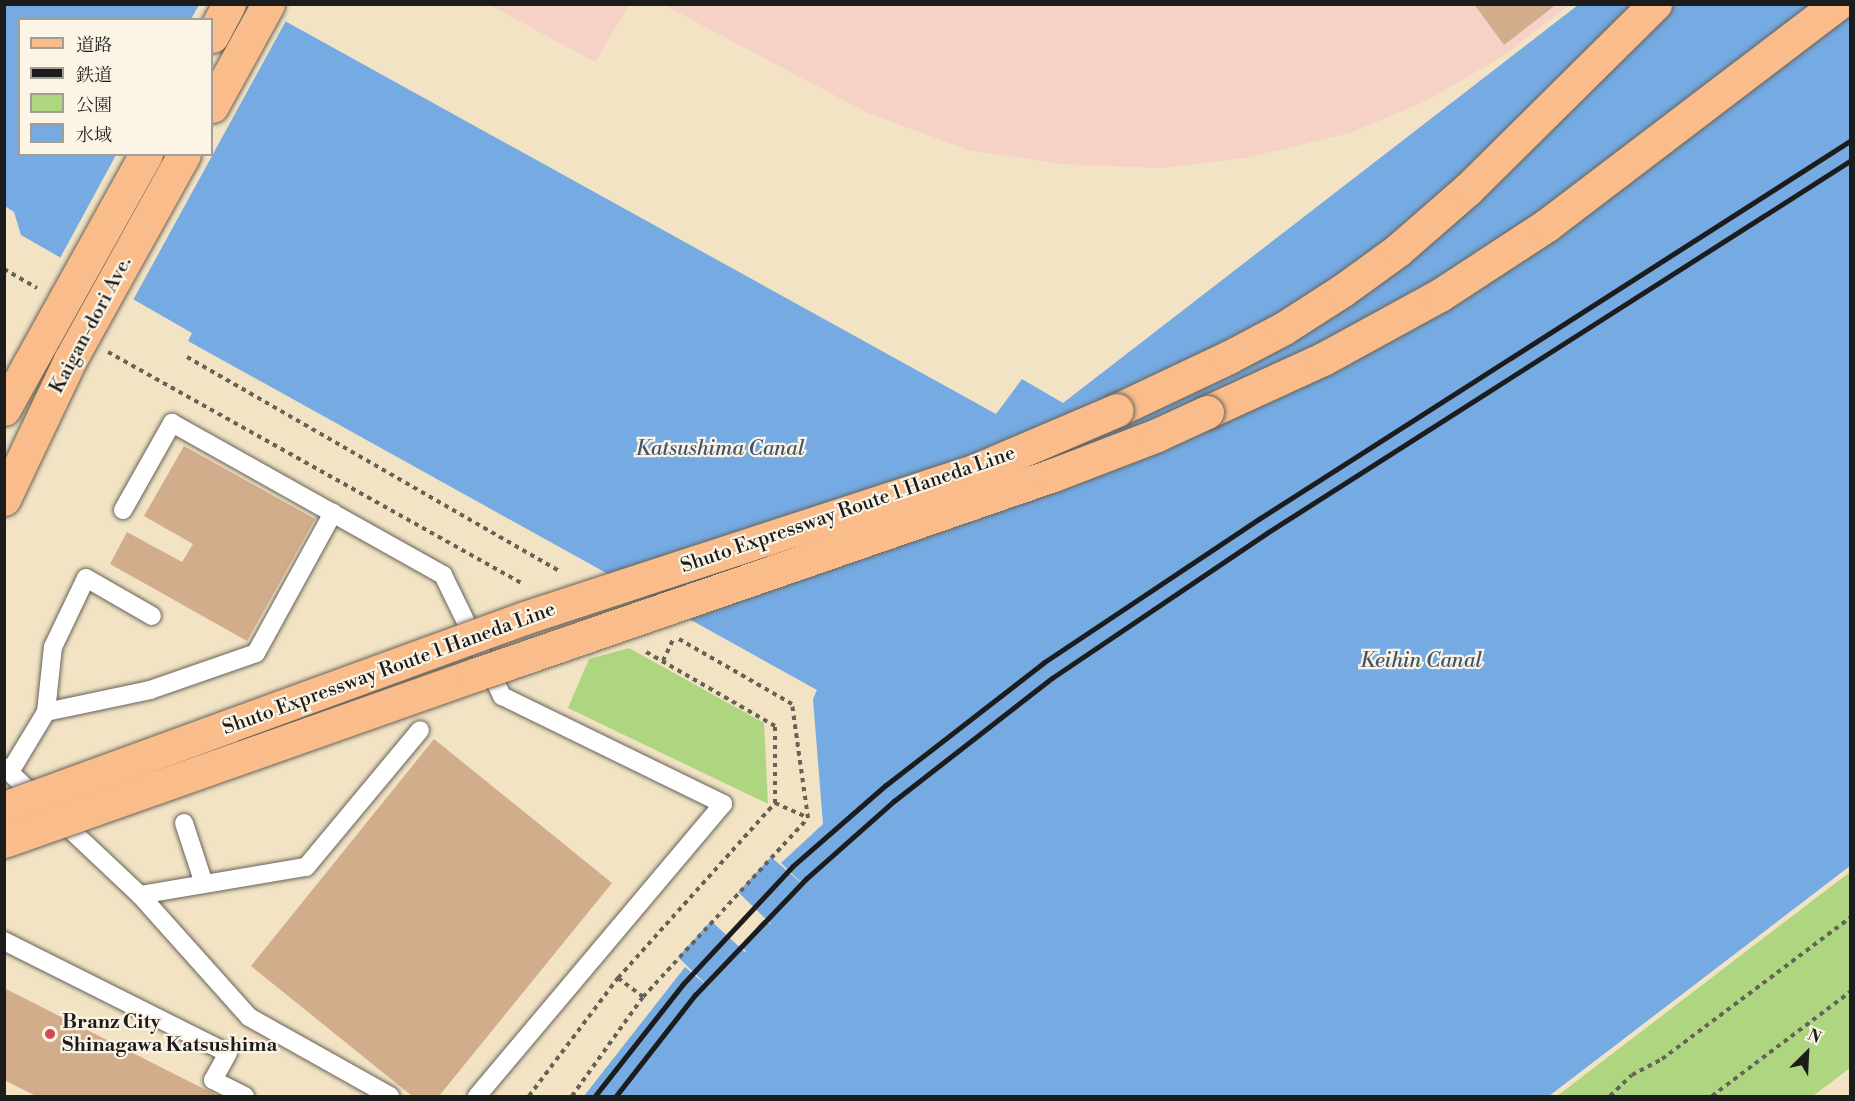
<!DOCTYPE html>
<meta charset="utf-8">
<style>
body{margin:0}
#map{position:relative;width:1855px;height:1101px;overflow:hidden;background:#f2e3c5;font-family:"Libre Bodoni","Noto Serif JP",serif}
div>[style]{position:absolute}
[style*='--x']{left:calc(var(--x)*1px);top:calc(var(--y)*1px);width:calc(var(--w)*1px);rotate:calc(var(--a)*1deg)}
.built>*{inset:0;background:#f6d1c6}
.green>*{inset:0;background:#aed580}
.water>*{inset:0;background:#75aae2}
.pier>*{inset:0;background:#f2e3c5}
.building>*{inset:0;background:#d2ad8b}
.path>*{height:4px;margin-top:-2px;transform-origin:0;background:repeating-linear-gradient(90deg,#676257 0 4.5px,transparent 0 9px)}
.roads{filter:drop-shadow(0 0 2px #676257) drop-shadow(0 0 2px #676257)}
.service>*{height:18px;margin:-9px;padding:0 9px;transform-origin:9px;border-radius:9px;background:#fff}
.primary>*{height:33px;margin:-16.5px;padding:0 16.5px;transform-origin:16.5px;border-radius:16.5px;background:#f9bc8a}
.motorway>*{height:33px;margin:-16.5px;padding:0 16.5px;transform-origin:16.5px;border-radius:16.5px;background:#f9bc8a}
.rail>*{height:4.5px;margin:-2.25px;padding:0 2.25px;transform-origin:2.25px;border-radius:2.25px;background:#1c1c1c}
.bridges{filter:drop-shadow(0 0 2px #676257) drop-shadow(0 0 2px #676257)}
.motorway-bridge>*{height:33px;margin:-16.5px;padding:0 16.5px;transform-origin:16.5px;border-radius:16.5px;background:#f9bc8a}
.dots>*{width:16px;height:16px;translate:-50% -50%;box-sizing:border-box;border:3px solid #fcf5e5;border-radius:50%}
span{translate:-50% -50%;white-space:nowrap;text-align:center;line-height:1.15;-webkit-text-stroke:4.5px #fcf5e5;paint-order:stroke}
.street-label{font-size:20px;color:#1c1c1c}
.poi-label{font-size:20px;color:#1c1c1c;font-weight:700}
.left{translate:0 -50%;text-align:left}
.water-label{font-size:21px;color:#40556b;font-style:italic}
.frame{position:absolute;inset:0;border:6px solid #1c1c1c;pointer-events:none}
.legend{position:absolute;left:18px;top:18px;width:195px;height:138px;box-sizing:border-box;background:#fcf5e5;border:2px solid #a29e95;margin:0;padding:8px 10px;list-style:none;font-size:18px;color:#1c1c1c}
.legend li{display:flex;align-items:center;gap:12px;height:30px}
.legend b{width:30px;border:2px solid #a29e95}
.north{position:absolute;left:1777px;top:1023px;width:60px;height:60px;-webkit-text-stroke:4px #fcf5e5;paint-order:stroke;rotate:24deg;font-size:16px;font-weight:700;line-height:24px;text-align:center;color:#1c1c1c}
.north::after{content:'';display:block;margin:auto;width:21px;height:27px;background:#1c1c1c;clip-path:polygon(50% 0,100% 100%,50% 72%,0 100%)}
</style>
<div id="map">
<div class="built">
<i style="clip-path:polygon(490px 5px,629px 5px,595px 62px)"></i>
<i style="clip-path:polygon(664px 5px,1569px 5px,1503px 56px,1428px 100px,1350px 133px,1246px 158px,1160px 168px,1062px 164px,968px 150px,868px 113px)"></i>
</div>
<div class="green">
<i style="clip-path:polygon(629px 648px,764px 723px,768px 804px,568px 708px,589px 659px)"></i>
<i style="clip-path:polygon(1850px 872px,1850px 1068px,1813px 1096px,1557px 1096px)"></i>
</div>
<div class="water">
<i style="clip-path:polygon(evenodd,5px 5px,256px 5px,996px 414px,1022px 379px,1063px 403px,1578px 5px,1850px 5px,1850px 866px,1549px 1096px,584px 1096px,685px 967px,712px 990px,678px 957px,711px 921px,745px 952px,746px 951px,741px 946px,763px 920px,772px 925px,738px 892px,771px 857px,806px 887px,781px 863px,823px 824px,813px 699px,817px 690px,188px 341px,192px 333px,21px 235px,14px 212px,5px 206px,5px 5px,20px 20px,212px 20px,212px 154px,20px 154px,20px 20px)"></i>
</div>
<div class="pier">
<i style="clip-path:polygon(262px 4px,287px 19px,132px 302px,59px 260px,116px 155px,212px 154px,212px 20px,191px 19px,199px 5px)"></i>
</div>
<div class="building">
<i style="clip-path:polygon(1474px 4px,1557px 4px,1504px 45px)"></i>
<i style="clip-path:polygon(184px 446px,315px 519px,247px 641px,110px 564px,127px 532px,182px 562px,193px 544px,144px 516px)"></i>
<i style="clip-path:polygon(434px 739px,612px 883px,439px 1096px,412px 1096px,251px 966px)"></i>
<i style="clip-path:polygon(4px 988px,218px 1096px,36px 1096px,4px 1080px)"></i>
</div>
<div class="path">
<i style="--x:4;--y:269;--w:38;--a:30"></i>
<i style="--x:108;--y:352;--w:475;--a:29.2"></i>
<i style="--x:187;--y:357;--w:431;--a:29.9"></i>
<i style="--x:663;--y:661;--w:23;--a:-65"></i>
<i style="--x:775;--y:803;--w:36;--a:24"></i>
<i style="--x:618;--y:978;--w:31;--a:37"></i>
<i style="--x:529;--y:1096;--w:148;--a:-53"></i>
<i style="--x:618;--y:978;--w:235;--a:-48.1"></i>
<i style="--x:775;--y:803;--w:77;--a:-90"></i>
<i style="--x:775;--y:726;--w:152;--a:-150.1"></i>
<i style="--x:572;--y:1096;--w:122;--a:-54.4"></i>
<i style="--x:643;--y:997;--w:243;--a:-47.3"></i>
<i style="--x:808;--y:818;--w:115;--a:-98"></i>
<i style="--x:792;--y:704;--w:133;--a:-150.1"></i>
<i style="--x:1610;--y:1096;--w:30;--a:-44"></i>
<i style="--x:1632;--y:1075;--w:34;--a:-28"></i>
<i style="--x:1662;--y:1059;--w:235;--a:-36.9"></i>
<i style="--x:1712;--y:1096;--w:173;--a:-37"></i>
</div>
<div class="roads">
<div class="service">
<i style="--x:123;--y:510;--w:100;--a:-60.6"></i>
<i style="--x:172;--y:423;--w:311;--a:29.3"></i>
<i style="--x:443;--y:575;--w:135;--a:64"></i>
<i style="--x:502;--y:696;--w:246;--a:26"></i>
<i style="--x:723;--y:804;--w:382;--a:130.1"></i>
<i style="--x:46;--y:712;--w:106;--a:-11.9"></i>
<i style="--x:150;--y:690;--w:112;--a:-19.2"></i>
<i style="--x:256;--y:653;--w:160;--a:-61.2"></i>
<i style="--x:4;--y:767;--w:187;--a:43.3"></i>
<i style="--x:140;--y:895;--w:168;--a:-9.6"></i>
<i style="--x:306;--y:867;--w:178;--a:-50.2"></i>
<i style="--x:11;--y:770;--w:68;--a:-58.9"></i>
<i style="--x:46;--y:712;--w:65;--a:-83.9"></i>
<i style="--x:53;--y:647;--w:76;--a:-64.4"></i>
<i style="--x:86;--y:578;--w:76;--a:29.9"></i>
<i style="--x:184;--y:823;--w:64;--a:71.8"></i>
<i style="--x:140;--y:895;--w:164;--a:48.2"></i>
<i style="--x:249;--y:1017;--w:162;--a:29.3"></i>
<i style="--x:4;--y:941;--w:250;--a:26.6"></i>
<i style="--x:228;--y:1053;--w:31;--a:119"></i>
<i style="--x:213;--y:1080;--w:36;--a:27"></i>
</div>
<div class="primary">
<i style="--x:212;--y:36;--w:36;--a:-62"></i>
<i style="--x:212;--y:106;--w:116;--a:-61.2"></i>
<i style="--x:4;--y:409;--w:292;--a:-60.9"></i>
<i style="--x:4;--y:499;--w:154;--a:-64.6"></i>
<i style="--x:70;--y:360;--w:235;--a:-61"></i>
</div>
<div class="motorway">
<i style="--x:1117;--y:410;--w:124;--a:-25.3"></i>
<i style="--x:1229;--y:357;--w:62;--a:-27.8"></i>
<i style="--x:1284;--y:328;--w:70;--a:-32.8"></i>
<i style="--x:1343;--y:290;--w:68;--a:-36"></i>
<i style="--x:1398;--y:250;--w:94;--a:-41.1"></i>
<i style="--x:1469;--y:188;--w:262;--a:-44.7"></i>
<i style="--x:1207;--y:412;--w:128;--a:-24.6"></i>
<i style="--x:1323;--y:359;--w:133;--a:-28.7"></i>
<i style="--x:1440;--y:295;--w:128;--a:-33.2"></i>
<i style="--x:1547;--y:225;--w:365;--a:-37.3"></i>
</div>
</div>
<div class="rail">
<i style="--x:595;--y:1096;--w:142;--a:-51.8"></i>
<i style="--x:683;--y:984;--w:161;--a:-47"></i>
<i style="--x:793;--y:866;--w:123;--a:-41.1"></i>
<i style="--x:886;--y:785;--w:199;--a:-37.8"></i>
<i style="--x:1043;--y:663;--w:260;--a:-33.7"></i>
<i style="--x:1259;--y:519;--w:702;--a:-32.6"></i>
<i style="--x:616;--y:1096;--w:128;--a:-52"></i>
<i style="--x:695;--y:995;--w:161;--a:-46.3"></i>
<i style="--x:806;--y:879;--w:118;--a:-41.6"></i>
<i style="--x:894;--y:801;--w:200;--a:-37.9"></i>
<i style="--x:1052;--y:678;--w:259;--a:-34"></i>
<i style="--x:1267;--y:533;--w:692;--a:-32.54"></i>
</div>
<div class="bridges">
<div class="motorway-bridge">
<i style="--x:4;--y:808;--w:554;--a:-20.07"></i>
<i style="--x:524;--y:618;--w:473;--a:-18.1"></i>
<i style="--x:974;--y:471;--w:155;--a:-23.1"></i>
<i style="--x:4;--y:841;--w:502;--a:-19.45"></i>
<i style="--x:477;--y:674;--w:609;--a:-19.06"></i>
<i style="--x:1053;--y:475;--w:111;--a:-21"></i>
<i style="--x:1157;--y:435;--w:55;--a:-24.7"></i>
</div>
</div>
<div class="dots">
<i style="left:50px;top:1034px;background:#d1495b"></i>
</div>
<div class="street-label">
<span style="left:91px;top:325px;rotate:-62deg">Kaigan-dori Ave.</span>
<span style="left:848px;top:510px;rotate:-19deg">Shuto Expressway Route 1 Haneda Line</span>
<span style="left:389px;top:669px;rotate:-20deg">Shuto Expressway Route 1 Haneda Line</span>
</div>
<div class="poi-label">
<span class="left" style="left:62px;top:1034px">Branz City<br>Shinagawa Katsushima</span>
</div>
<div class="water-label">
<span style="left:720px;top:449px">Katsushima Canal</span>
<span style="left:1421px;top:661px">Keihin Canal</span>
</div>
<div class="frame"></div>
<ul class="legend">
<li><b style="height:8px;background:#f9bc8a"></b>道路</li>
<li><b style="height:8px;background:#1c1c1c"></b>鉄道</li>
<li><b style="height:16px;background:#aed580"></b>公園</li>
<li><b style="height:16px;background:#75aae2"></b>水域</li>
</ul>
<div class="north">N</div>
</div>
